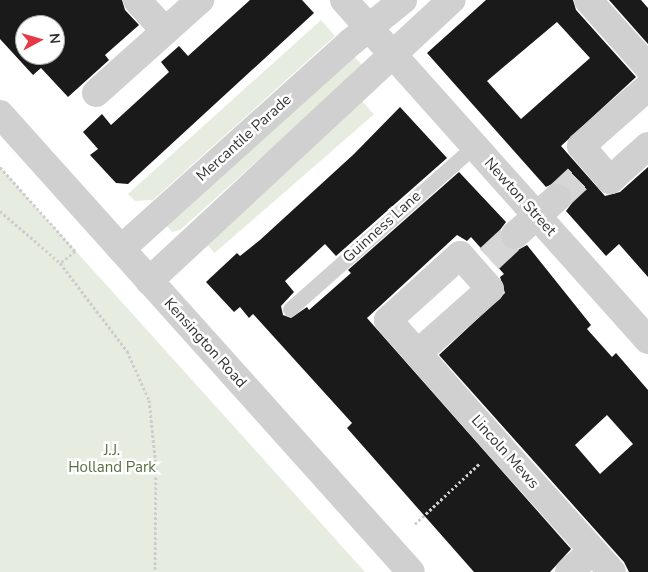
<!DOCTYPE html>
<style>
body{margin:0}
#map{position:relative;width:648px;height:572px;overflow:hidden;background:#fff;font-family:"Nunito Sans",sans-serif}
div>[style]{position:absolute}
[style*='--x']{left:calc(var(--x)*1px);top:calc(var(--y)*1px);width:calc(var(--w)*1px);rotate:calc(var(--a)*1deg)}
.green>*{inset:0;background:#e6ecdf;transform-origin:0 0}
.building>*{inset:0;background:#1a1a1a}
.minor-tunnel>*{height:28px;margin-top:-14px;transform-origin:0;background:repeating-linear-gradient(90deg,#d6d6d6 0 28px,transparent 0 42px)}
.path>*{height:3px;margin-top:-1.5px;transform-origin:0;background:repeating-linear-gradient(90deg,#cdcdcd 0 2.5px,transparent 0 5px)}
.service>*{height:15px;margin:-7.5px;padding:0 7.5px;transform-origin:7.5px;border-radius:7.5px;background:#d0d0d0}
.minor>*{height:28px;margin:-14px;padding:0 14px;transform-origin:14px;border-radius:14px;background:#d0d0d0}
.tertiary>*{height:28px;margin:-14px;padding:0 14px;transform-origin:14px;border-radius:14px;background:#d0d0d0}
span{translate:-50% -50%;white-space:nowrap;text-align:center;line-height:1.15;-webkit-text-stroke:5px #fff;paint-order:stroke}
.street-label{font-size:15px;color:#333}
.park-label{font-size:15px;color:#56703f}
.north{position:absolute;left:15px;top:15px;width:50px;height:50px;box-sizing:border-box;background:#fff;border:1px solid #adadad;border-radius:50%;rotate:84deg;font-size:14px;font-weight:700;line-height:20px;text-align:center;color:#333}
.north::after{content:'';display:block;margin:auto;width:18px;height:22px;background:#e63946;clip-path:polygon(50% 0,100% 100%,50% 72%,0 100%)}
</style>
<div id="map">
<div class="green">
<i style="clip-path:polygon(321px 20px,335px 36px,153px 200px,135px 201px,128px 194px)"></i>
<i style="clip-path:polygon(352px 54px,363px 66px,180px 230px,172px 232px,167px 226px,171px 217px)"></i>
<i style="left:362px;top:101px;width:18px;height:211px;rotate:49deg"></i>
<i style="clip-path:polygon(0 167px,365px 572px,0 572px)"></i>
</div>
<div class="building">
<i style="clip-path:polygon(evenodd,0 0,122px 0,125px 10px,139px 25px,105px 55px,109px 60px,68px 97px,41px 68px,33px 75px,0 39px,0 0,25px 25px,55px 25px,55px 55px,25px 55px,25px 25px)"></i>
<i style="clip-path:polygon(250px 0,302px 0,314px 13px,128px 184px,116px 183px,90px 155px,98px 149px,83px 132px,102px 114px,111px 125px,169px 72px,161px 62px,179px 46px,188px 56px)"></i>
<i style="clip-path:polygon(evenodd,486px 0,573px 0,576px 10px,636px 77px,561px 146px,605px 196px,620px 192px,648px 167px,648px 277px,619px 244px,606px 256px,566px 211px,572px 203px,569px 188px,554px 183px,546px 187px,427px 53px,486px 0,557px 22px,590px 58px,521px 119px,487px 81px,557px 22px)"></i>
<i style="clip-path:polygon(609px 0,641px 0,648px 8px,648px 44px)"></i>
<i style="clip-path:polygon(evenodd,400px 107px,447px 158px,336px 256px,325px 244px,285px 281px,294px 292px,281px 306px,283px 315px,291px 318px,307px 307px,309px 310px,351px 273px,348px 270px,459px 172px,506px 222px,500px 230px,503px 245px,518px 250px,527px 245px,591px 325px,587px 329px,612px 357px,616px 353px,648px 390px,648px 572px,629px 572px,624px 562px,439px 355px,505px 293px,500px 277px,504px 274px,471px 237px,467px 241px,457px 235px,367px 318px,571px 549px,550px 572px,474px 572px,347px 428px,352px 423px,253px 314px,249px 318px,240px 307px,234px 312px,206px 282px,237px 253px,240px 256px,260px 240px,354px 154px,400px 107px,607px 415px,633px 444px,600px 474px,575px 445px,607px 415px)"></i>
</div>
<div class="minor-tunnel">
<i style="--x:557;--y:198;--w:38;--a:-43"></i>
<i style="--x:489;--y:259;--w:35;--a:-43"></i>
</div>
<div class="path">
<i style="--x:0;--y:167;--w:113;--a:48.2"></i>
<i style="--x:75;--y:251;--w:19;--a:141"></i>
<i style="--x:0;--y:211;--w:79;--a:40.9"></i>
<i style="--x:60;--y:263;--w:111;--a:52.7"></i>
<i style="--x:127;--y:351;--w:54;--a:65.8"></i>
<i style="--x:149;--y:400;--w:67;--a:84"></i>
<i style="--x:156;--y:467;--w:105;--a:90.5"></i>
<i style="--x:415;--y:524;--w:89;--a:-43.2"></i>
</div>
<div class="service">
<i style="--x:290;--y:309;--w:246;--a:-41.5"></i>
</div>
<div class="minor">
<i style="--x:137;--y:0;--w:42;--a:47.9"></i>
<i style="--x:344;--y:0;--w:456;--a:48.2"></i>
<i style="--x:588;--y:0;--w:90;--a:48.2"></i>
<i style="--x:648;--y:87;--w:89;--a:138.6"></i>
<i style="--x:581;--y:146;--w:45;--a:49.5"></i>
<i style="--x:610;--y:180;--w:51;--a:-41.8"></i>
<i style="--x:96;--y:93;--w:140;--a:-41.8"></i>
<i style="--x:515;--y:235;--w:56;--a:-41.4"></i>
<i style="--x:121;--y:249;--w:309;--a:-42"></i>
<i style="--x:351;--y:42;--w:67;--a:-38.9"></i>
<i style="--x:149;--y:281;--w:413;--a:-42.9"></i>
<i style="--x:418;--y:353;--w:96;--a:-41.6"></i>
<i style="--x:490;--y:289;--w:45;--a:-131.4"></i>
<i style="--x:460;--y:255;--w:97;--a:137.9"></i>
<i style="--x:388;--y:320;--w:168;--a:48.6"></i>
<i style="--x:499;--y:446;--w:169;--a:48.1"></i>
<i style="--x:569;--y:572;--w:31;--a:-42"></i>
</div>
<div class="tertiary">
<i style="--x:0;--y:114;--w:615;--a:48.1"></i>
</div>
<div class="street-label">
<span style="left:244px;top:138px;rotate:-42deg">Mercantile Parade</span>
<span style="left:520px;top:197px;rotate:48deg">Newton Street</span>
<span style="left:382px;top:227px;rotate:-42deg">Guinness Lane</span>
<span style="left:205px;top:343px;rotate:48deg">Kensington Road</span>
<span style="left:505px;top:452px;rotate:48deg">Lincoln Mews</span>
</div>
<div class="park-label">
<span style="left:112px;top:459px">J.J.<br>Holland Park</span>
</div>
<div class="north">N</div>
</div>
